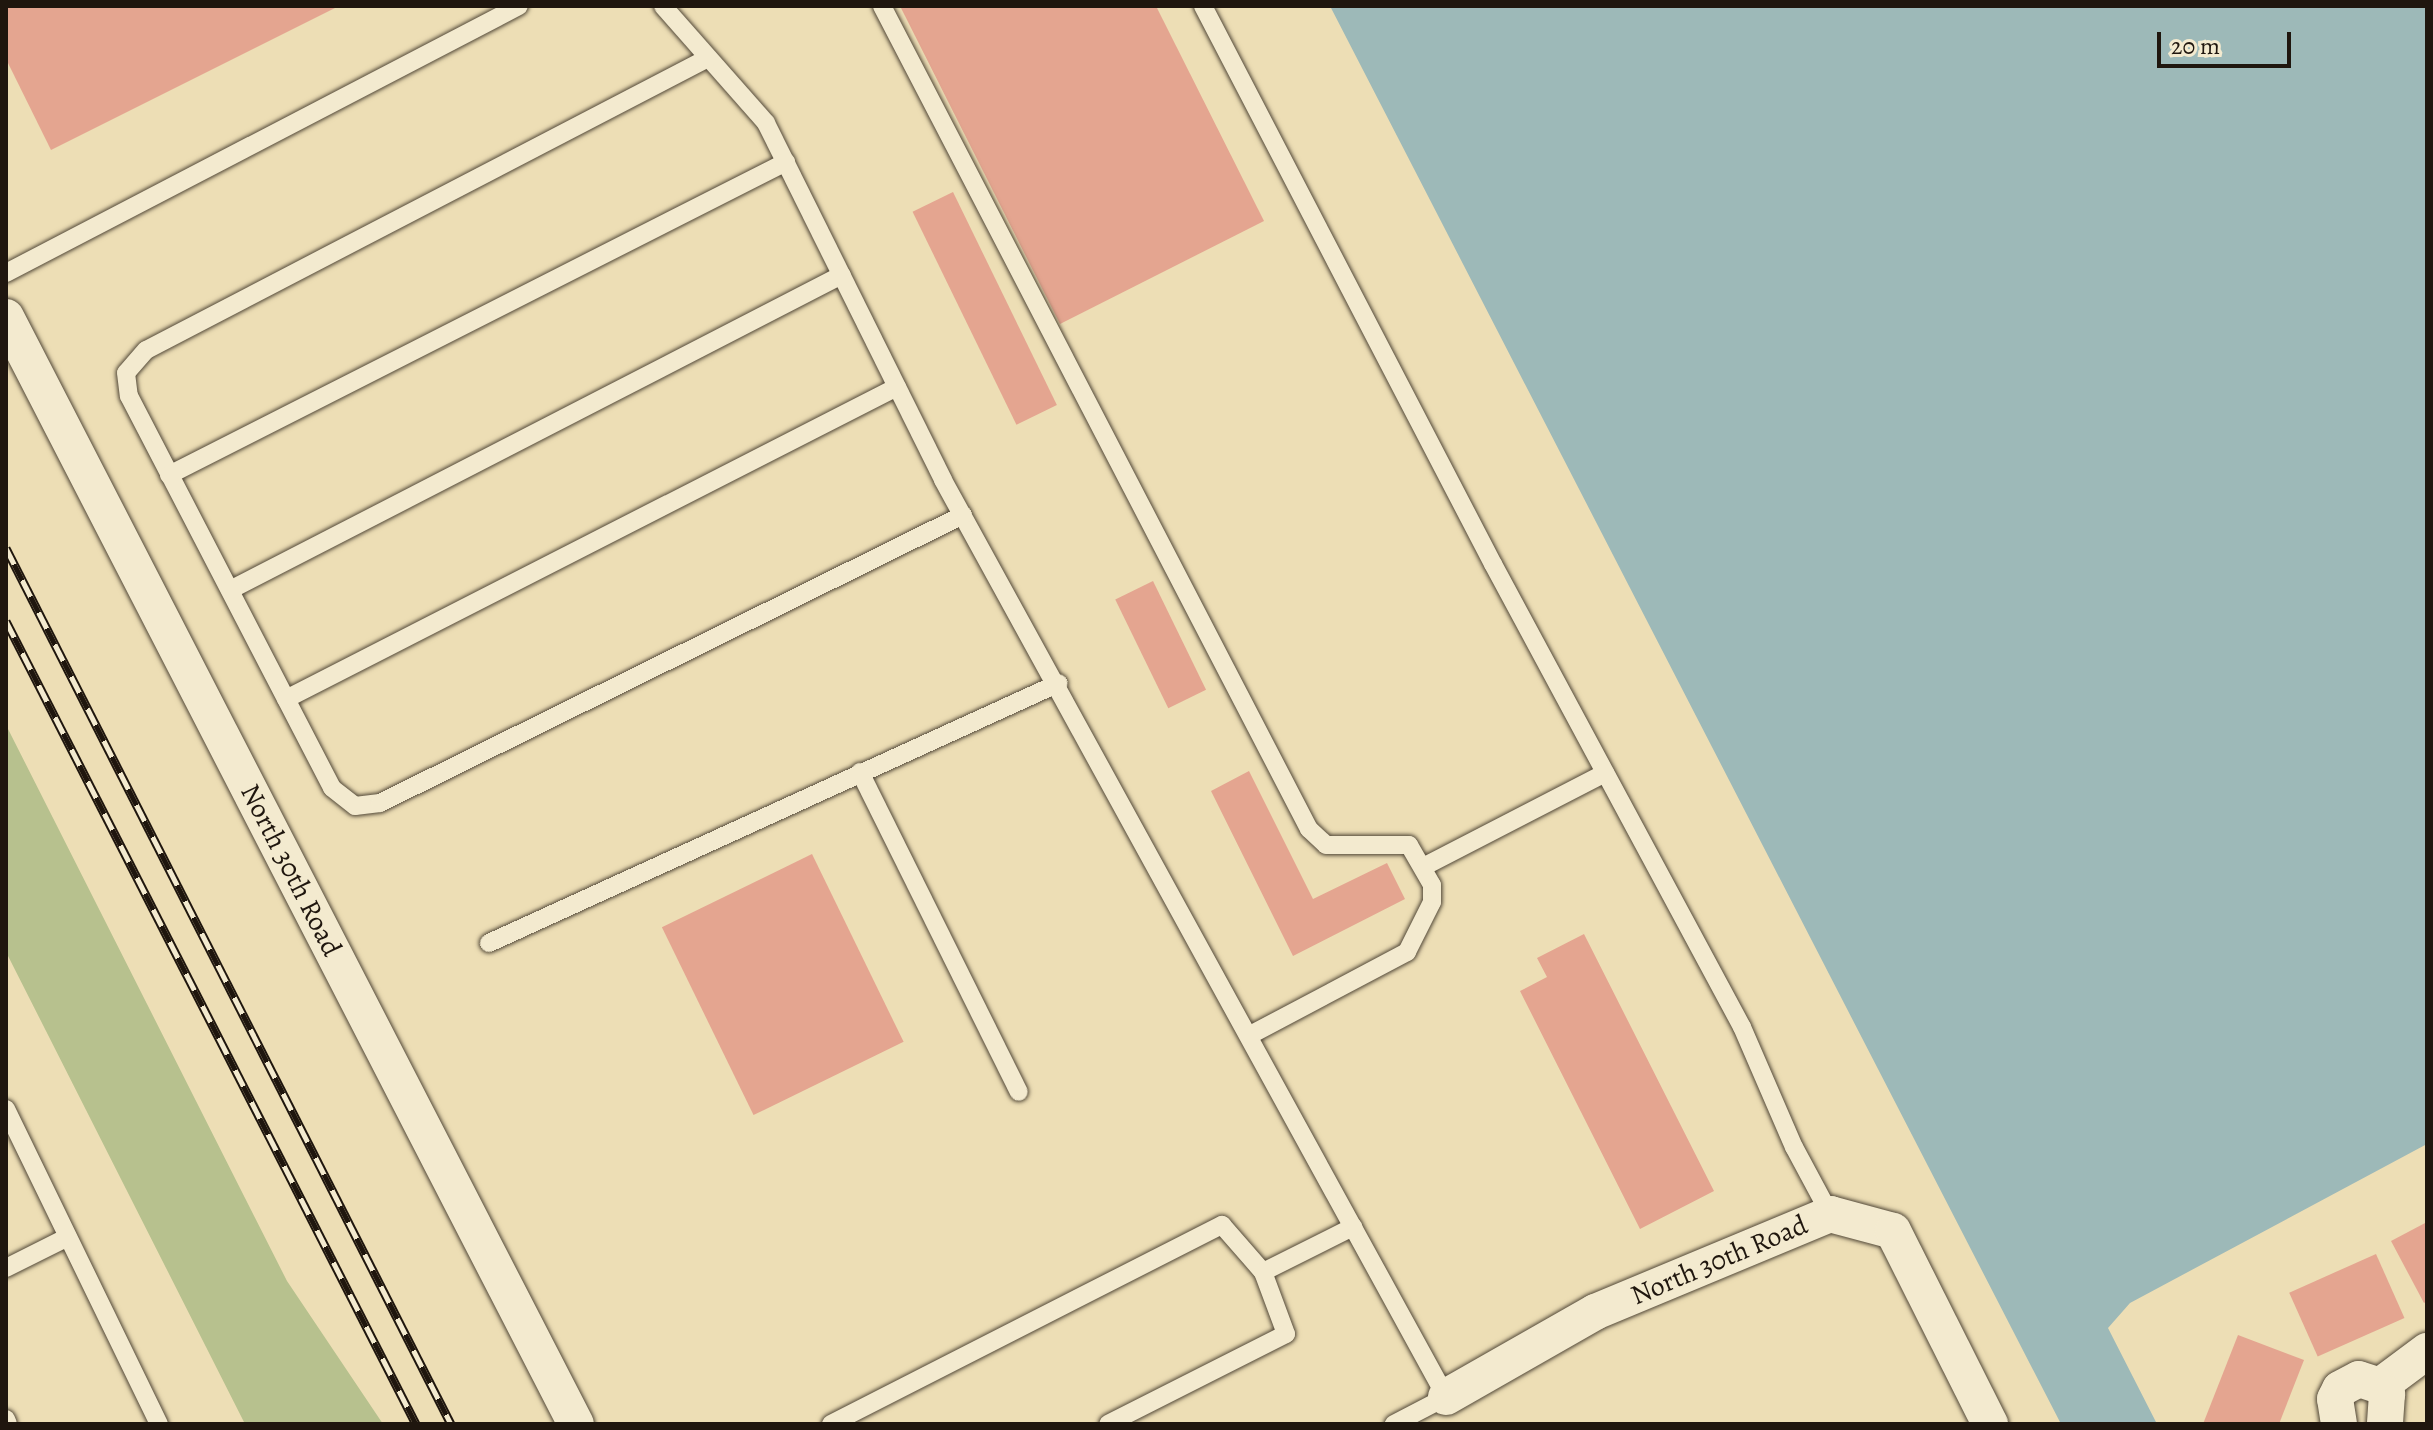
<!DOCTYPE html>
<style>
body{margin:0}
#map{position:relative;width:2433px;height:1430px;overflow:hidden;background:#eddeb5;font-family:Alegreya,serif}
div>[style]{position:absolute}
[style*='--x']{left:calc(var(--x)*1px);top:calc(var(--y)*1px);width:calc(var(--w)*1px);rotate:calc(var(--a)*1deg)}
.green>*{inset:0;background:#b7c18e}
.water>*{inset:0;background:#9db9b8}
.building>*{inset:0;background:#e4a590;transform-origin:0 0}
.roads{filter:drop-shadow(0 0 2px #524838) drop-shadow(0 0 2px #524838)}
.lane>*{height:18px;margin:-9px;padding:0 9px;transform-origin:9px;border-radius:9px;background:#f3eacf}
.street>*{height:36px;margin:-18px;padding:0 18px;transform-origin:18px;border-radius:18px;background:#f3eacf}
.rail>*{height:9px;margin-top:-4.5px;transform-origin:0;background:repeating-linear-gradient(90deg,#f3eacf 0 18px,#1f160e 0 36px);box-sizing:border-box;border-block:2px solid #1f160e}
span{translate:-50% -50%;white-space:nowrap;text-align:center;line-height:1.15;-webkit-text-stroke:8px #f3eacf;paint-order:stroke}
.street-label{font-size:28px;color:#1f160e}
.frame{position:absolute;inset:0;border:8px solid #1f160e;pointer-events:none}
.scale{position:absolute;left:2157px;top:32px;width:134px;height:36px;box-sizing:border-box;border:4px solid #1f160e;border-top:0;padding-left:10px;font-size:24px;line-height:28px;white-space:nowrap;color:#1f160e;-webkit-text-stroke:6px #f3eacf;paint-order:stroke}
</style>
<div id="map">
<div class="green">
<i style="clip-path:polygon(6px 725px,287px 1281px,383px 1424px,245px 1424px,6px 952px)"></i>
</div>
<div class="water">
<i style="clip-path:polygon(1330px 6px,2427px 6px,2427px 1144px,2130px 1303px,2108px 1328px,2157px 1424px,2061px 1424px)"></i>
</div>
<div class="building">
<i style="clip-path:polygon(6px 6px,339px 6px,51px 150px,6px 59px)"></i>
<i style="clip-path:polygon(900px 6px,1156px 6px,1264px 221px,1060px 324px)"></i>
<i style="left:953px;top:192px;width:237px;height:45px;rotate:64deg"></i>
<i style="left:1153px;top:581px;width:121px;height:42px;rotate:64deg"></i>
<i style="clip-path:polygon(1249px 771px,1313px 899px,1387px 863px,1405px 899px,1293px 956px,1211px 791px)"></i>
<i style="left:812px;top:854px;width:209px;height:167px;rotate:64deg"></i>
<i style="clip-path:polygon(1584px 934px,1714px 1191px,1640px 1229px,1520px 991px,1547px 977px,1537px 958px)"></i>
<i style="clip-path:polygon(2427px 1222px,2427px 1301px,2424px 1303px,2391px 1241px)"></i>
<i style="left:2376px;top:1254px;width:70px;height:95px;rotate:66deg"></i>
<i style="clip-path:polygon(2238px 1335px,2304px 1360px,2279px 1424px,2203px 1424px)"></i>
</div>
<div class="roads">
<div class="lane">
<i style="--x:663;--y:6;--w:156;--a:48.6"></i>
<i style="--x:766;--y:123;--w:398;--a:63.6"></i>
<i style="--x:943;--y:480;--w:1046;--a:61.25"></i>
<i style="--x:1446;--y:1397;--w:59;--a:152.6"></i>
<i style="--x:882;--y:6;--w:927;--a:62.58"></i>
<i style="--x:1309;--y:829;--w:23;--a:43"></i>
<i style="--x:1326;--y:845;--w:83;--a:0"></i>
<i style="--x:1409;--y:845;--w:46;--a:60.1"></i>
<i style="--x:1432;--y:885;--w:17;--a:90"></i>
<i style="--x:1432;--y:902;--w:56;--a:116.6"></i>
<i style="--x:1407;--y:952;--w:178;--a:152.1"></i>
<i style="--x:1203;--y:6;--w:629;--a:62.54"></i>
<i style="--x:1493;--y:564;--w:526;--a:61.73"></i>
<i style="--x:1742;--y:1027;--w:131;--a:66.6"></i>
<i style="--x:1794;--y:1147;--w:76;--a:61.8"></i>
<i style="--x:708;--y:58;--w:633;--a:152.54"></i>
<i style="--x:146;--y:350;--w:30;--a:131"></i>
<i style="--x:126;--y:373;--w:23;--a:83"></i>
<i style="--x:129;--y:396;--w:441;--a:62.6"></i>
<i style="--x:332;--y:788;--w:29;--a:38"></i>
<i style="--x:355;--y:806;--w:25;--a:-7"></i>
<i style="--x:380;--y:803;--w:650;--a:-26.29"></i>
<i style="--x:6;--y:273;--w:578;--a:-27.5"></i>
<i style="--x:169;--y:475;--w:692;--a:-26.9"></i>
<i style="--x:230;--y:590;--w:688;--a:-27.24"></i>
<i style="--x:286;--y:699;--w:686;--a:-27.05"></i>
<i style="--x:860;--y:772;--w:357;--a:63.6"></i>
<i style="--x:1423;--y:867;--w:205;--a:-27.3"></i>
<i style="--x:489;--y:943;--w:626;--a:-24.52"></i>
<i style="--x:6;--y:1109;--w:350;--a:64.1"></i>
<i style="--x:6;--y:1268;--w:69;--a:-26.6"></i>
<i style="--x:1263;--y:1272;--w:101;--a:-26.6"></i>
<i style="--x:6;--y:1419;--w:5;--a:68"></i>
<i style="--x:831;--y:1424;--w:439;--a:-27"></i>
<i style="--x:1222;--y:1225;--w:62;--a:48.9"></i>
<i style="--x:1263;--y:1272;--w:66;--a:69.6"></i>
<i style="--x:1286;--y:1334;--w:199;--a:153.2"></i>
</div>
<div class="street">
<i style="--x:6;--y:317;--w:1245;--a:62.76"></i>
<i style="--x:2380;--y:1386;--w:59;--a:-36.7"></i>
<i style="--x:1446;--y:1397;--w:172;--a:-29.7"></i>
<i style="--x:1595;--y:1312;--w:255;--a:-22.6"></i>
<i style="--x:1830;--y:1214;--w:65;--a:15.1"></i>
<i style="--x:1893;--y:1231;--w:216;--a:63.3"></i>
<i style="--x:2339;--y:1424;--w:25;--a:-99"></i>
<i style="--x:2335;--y:1399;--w:11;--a:-63"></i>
<i style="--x:2340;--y:1389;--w:21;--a:-28"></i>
<i style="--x:2359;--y:1379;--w:22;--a:18"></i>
<i style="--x:2380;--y:1386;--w:11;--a:49"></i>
<i style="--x:2387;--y:1394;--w:30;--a:94"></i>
</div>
</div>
<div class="rail">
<i style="--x:6;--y:548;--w:983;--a:63.07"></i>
<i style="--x:6;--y:621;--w:902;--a:62.95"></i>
</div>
<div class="street-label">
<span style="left:291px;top:870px;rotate:63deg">North 30th Road</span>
<span style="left:1719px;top:1260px;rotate:-23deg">North 30th Road</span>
</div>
<div class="frame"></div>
<div class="scale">20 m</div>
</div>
